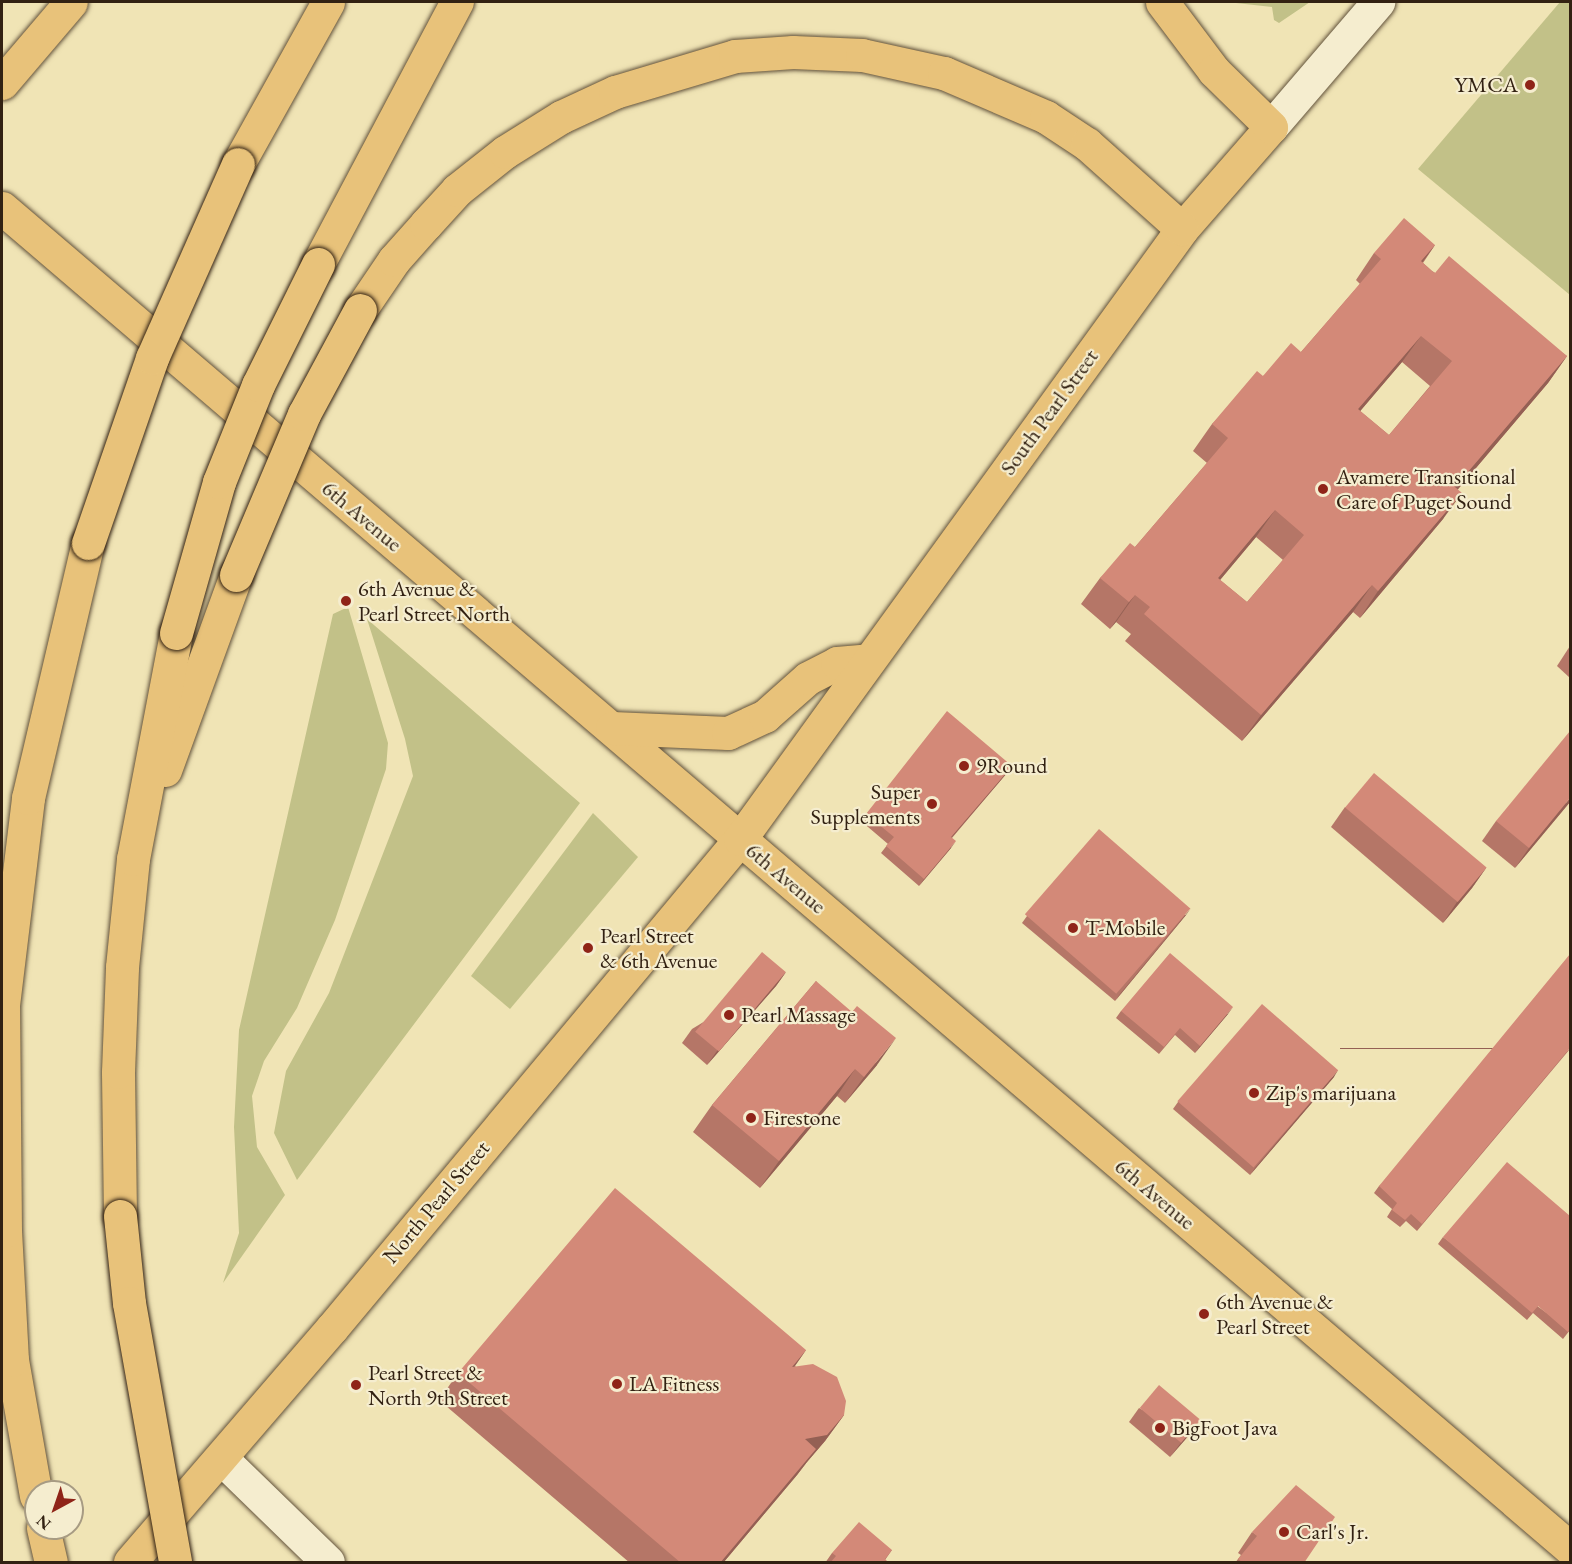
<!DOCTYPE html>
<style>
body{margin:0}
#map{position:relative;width:1572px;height:1564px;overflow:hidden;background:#f0e4b5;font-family:"EB Garamond",serif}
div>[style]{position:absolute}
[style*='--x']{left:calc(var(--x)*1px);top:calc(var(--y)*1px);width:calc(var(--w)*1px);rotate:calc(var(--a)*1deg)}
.green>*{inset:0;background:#c2c188}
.roads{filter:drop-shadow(0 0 2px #62523b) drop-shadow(0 0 2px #62523b)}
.minor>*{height:33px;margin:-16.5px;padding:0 16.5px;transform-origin:16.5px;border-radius:16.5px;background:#f5edcf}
.major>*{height:33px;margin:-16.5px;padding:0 16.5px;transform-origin:16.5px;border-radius:16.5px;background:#e8c27a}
.highway>*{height:33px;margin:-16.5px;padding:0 16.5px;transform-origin:16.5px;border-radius:16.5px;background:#e8c27a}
.bridges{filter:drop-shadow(0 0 2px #322112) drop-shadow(0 0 2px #322112)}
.highway-bridge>*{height:33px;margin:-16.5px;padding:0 16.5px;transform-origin:16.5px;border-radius:16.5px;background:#e8c27a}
.wall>*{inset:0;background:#b57667}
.shaded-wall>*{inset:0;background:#946054;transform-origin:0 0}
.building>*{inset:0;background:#d38978;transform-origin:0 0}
.dots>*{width:16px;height:16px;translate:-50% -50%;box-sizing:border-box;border:3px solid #f5edcf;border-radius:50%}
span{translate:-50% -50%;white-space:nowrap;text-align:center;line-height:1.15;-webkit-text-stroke:4.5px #f5edcf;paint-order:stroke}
.poi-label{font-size:22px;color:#322112}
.right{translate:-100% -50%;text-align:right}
.left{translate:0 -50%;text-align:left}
.street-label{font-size:22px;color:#322112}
.frame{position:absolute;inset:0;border:3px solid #322112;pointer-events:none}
.north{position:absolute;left:24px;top:1480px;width:60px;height:60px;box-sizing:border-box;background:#f5edcf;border:2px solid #a79b83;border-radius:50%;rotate:220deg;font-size:16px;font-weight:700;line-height:24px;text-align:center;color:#322112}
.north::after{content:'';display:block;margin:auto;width:21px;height:27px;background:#8f2418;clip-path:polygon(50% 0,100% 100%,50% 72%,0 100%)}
</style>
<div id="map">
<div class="green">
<i style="clip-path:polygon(1227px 2px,1310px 2px,1279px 23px,1274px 20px,1272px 7px)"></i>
<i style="clip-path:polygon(1560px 2px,1570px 2px,1570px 295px,1418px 169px)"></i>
<i style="clip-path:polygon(348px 607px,388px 743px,386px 769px,335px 920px,297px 1008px,264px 1061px,252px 1096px,257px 1147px,285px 1195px,223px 1283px,239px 1233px,234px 1127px,239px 1030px,333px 614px)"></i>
<i style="clip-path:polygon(367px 619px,580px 803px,297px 1180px,274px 1133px,286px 1071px,329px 993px,413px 776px,405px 739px)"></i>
<i style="clip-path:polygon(593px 813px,638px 857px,510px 1009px,471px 976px)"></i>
</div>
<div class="roads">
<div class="minor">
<i style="--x:1271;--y:127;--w:165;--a:-49.4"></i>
<i style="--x:221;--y:1458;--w:149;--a:44.2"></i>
</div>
<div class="major">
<i style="--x:2;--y:208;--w:2063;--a:40.52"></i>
<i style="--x:612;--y:728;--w:116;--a:2.5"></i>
<i style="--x:728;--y:733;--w:41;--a:-24.7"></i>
<i style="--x:765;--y:716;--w:57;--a:-41.5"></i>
<i style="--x:808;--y:678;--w:33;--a:-27"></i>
<i style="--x:837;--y:663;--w:32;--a:-5"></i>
<i style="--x:130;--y:1562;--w:309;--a:-49.2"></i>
<i style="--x:332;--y:1328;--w:637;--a:-50.16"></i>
<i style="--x:740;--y:839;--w:753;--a:-54.07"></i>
<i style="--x:1182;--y:229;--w:135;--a:-48.9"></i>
</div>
<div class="highway">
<i style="--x:1162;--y:2;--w:86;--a:53"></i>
<i style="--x:1214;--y:71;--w:80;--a:44.5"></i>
<i style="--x:2;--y:83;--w:106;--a:-49.6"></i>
<i style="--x:238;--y:164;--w:185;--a:-60.9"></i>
<i style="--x:318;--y:264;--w:297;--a:-62.1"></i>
<i style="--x:360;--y:310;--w:60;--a:-55.8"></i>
<i style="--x:394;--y:260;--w:48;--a:-48.4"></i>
<i style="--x:426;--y:224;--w:46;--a:-47.6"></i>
<i style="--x:457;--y:190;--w:61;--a:-38.4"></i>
<i style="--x:505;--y:152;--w:66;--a:-32"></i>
<i style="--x:561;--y:117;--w:60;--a:-24.8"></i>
<i style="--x:615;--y:92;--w:125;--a:-16.7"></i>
<i style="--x:735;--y:56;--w:58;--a:-3.9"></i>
<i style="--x:793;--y:52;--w:69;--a:2.5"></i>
<i style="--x:862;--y:55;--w:84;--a:12.4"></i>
<i style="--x:944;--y:73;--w:111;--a:23.3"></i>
<i style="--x:1046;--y:117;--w:49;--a:33.4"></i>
<i style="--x:1087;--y:144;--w:127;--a:41.8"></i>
<i style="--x:165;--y:770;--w:208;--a:-70"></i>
<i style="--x:120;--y:1216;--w:144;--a:-90.8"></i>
<i style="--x:118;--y:1072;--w:105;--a:-87.8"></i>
<i style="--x:122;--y:967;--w:109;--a:-84.2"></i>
<i style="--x:133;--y:859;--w:230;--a:-79.2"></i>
<i style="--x:36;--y:1496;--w:138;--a:-100"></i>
<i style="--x:12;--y:1360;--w:129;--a:-93.1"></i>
<i style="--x:5;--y:1231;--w:226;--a:-90.5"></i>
<i style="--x:3;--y:1005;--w:209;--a:-83.1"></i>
<i style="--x:28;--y:798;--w:262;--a:-76.8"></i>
<i style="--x:43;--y:1528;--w:35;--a:77"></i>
</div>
</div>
<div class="bridges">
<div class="highway-bridge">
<i style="--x:88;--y:543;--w:196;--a:-70.9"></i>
<i style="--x:152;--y:358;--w:212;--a:-66.1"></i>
<i style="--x:236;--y:575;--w:175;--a:-67.1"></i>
<i style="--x:304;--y:414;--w:118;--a:-61.7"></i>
<i style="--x:176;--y:633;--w:157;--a:-74.1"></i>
<i style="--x:219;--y:482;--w:105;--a:-68.1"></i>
<i style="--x:258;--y:385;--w:135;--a:-63.6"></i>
<i style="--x:120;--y:1216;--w:87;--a:84.1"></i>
<i style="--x:129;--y:1303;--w:263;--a:79.9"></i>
</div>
</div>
<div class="wall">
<i style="clip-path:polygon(evenodd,1435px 245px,1423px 263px,1432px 271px,1567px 356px,1548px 383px,1458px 489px,1443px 519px,1360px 618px,1353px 612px,1242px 741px,1125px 641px,1131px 634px,1116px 622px,1110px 629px,1081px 604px,1100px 578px,1135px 547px,1207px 463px,1193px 451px,1212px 424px,1263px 376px,1301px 352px,1360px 284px,1356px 280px,1374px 253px,1435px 245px,1402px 362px,1430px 386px,1389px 435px,1360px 411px,1402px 362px,1435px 245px,1256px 537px,1283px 560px,1247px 602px,1220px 580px,1256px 537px)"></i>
<i style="clip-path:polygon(1570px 646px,1570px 678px,1557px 666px)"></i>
<i style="clip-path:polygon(1007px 773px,952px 838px,951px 848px,919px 886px,881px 853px,888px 844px,861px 821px,866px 814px)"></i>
<i style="clip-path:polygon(1570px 802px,1515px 868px,1482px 841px,1496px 821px)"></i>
<i style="clip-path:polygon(1345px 807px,1486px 868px,1472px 888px,1443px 923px,1331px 827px)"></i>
<i style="clip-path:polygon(1186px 915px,1115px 1001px,1022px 923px,1027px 916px)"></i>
<i style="clip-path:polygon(786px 972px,776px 986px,707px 1065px,682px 1043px,692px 1029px)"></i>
<i style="clip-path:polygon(816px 981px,877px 1065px,845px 1103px,837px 1096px,760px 1188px,693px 1132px,712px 1105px)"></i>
<i style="clip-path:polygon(1121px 1011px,1228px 1014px,1195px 1053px,1175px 1035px,1159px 1054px,1116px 1018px)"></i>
<i style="clip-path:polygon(1570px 1049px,1417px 1231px,1406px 1221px,1400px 1227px,1387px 1217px,1392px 1209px,1374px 1193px,1379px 1186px)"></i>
<i style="clip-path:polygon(1334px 1077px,1250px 1175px,1173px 1109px,1178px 1102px)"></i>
<i style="clip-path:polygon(1443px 1237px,1570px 1330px,1563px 1339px,1533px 1313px,1527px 1320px,1438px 1244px)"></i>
<i style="clip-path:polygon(806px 1350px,795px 1366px,844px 1415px,825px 1441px,807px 1462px,797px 1475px,723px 1563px,630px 1563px,439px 1400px,458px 1373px)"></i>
<i style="clip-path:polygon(1139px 1408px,1190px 1434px,1170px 1457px,1129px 1422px)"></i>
<i style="clip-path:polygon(1252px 1532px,1304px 1563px,1235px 1563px,1241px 1555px,1238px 1553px)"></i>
<i style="clip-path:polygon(892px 1550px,885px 1560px,889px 1563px,825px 1563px,832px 1553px)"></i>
</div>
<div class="shaded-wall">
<i style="clip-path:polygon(1435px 245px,1416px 271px,1421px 261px)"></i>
<i style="clip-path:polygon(1421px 336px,1402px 362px,1339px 436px,1358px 409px)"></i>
<i style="clip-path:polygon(1567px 356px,1548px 383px,1437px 514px,1455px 487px)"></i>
<i style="clip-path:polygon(1462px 493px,1443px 519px,1360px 618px,1378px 591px)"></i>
<i style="clip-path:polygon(1275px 510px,1256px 537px,1199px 605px,1218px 578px)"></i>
<i style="clip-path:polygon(1372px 585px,1353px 612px,1242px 741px,1261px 715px)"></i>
<i style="clip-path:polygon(1135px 595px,1116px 622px,1110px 629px,1129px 602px)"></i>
<i style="clip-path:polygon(1012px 766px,1007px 773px,946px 844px,951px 837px)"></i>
<i style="clip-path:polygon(1570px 798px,1570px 802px,1515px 868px,1529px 848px)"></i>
<i style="clip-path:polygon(956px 841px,951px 848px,919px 886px,924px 879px)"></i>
<i style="clip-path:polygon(1486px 868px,1472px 888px,1443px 923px,1457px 902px)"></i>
<i style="clip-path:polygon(1191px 908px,1186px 915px,1115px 1001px,1120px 994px)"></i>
<i style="clip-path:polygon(786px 972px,776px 986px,707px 1065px,717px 1051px)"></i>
<i style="clip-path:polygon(1233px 1007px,1228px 1014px,1195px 1053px,1200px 1046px)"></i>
<i style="clip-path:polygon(896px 1038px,877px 1065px,845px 1103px,864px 1077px)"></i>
<i style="left:1570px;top:1048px;width:1px;height:230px;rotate:90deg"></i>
<i style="clip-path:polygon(855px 1069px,837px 1096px,760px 1188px,779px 1161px)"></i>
<i style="clip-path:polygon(1338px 1070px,1334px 1077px,1250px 1175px,1255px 1168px)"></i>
<i style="clip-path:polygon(806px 1350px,787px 1377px,792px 1367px)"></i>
<i style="clip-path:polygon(844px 1415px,825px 1441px,807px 1462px,797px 1475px,723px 1563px,720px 1563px,805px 1439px)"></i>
<i style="clip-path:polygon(1200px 1420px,1190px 1434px,1170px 1457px,1180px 1444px)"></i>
</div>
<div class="building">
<i style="clip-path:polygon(evenodd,1404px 218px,1435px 245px,1421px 261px,1432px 271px,1435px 273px,1449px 256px,1567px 356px,1455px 487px,1462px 493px,1378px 591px,1372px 585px,1261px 715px,1144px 614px,1150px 607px,1135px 595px,1129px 602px,1100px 578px,1130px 543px,1135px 547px,1228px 438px,1212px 424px,1257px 371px,1263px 376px,1291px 343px,1301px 352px,1381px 259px,1374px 253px,1404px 218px,1421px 336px,1452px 361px,1389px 435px,1358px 409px,1421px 336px,1404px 218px,1275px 510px,1304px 535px,1247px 602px,1218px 578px,1275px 510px)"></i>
<i style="clip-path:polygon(947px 711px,1012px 766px,951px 837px,956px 841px,924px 879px,886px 846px,894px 837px,866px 814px)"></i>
<i style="clip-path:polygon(1570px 731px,1570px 798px,1529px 848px,1496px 821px)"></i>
<i style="left:1374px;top:773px;width:147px;height:45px;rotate:40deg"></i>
<i style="left:1099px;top:829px;width:121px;height:113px;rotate:41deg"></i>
<i style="left:762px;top:952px;width:31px;height:104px;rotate:40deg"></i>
<i style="clip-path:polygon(1170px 953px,1233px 1007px,1200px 1046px,1180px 1028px,1164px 1047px,1121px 1011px)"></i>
<i style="clip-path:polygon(1570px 954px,1570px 1048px,1422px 1224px,1411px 1214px,1405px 1220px,1392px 1210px,1397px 1203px,1379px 1186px)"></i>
<i style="clip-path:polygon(816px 981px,852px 1012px,857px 1006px,896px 1038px,864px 1077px,855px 1069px,779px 1161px,712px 1105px)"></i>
<i style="left:1262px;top:1004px;width:101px;height:129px;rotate:41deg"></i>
<i style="clip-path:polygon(1507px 1162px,1570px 1216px,1570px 1329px,1568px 1332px,1538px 1306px,1532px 1313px,1443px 1237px)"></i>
<i style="clip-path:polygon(615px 1188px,806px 1350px,792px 1367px,813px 1364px,837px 1377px,846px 1401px,844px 1415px,827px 1435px,805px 1439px,816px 1449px,720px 1563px,681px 1563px,458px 1373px)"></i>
<i style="left:1159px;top:1385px;width:54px;height:30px;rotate:40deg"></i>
<i style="clip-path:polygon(1296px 1485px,1335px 1517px,1304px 1563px,1243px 1563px,1238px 1559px,1257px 1536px,1252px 1532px)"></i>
<i style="clip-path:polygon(859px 1522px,892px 1550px,885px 1559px,889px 1563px,830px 1563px,836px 1556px,832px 1553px)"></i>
</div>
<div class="dots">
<i style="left:1530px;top:85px;background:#8f2418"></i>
<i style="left:1323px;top:489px;background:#8f2418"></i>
<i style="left:346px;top:601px;background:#8f2418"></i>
<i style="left:964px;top:766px;background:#8f2418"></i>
<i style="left:932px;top:804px;background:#8f2418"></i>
<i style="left:1073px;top:928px;background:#8f2418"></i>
<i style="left:588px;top:948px;background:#8f2418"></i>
<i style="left:729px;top:1015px;background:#8f2418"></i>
<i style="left:1254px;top:1093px;background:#8f2418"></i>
<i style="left:751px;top:1118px;background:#8f2418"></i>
<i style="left:1204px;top:1314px;background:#8f2418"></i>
<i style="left:617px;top:1384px;background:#8f2418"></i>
<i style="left:356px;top:1385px;background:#8f2418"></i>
<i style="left:1160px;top:1428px;background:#8f2418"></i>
<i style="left:1284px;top:1532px;background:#8f2418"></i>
</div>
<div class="poi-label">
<span class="right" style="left:1518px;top:85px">YMCA</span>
<span class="left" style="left:1336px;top:489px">Avamere Transitional<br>Care of Puget Sound</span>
<span class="left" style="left:358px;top:601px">6th Avenue &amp;<br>Pearl Street North</span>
<span class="left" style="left:976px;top:766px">9Round</span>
<span class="right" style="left:920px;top:804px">Super<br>Supplements</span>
<span class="left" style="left:1085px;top:928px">T-Mobile</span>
<span class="left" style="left:600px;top:948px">Pearl Street<br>&amp; 6th Avenue</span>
<span class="left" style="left:741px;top:1015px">Pearl Massage</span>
<span class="left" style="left:1266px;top:1093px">Zip's marijuana</span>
<span class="left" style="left:763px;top:1118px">Firestone</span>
<span class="left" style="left:1216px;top:1314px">6th Avenue &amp;<br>Pearl Street</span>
<span class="left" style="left:368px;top:1385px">Pearl Street &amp;<br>North 9th Street</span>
<span class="left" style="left:629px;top:1384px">LA Fitness</span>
<span class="left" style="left:1172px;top:1428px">BigFoot Java</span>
<span class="left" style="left:1296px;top:1532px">Carl's Jr.</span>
</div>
<div class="street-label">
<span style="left:1049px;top:412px;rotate:-54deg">South Pearl Street</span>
<span style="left:362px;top:516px;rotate:40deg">6th Avenue</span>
<span style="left:786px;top:878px;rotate:40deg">6th Avenue</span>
<span style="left:1155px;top:1194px;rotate:40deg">6th Avenue</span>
<span style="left:436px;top:1202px;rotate:-50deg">North Pearl Street</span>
</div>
<div class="frame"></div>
<div class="north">N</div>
</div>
